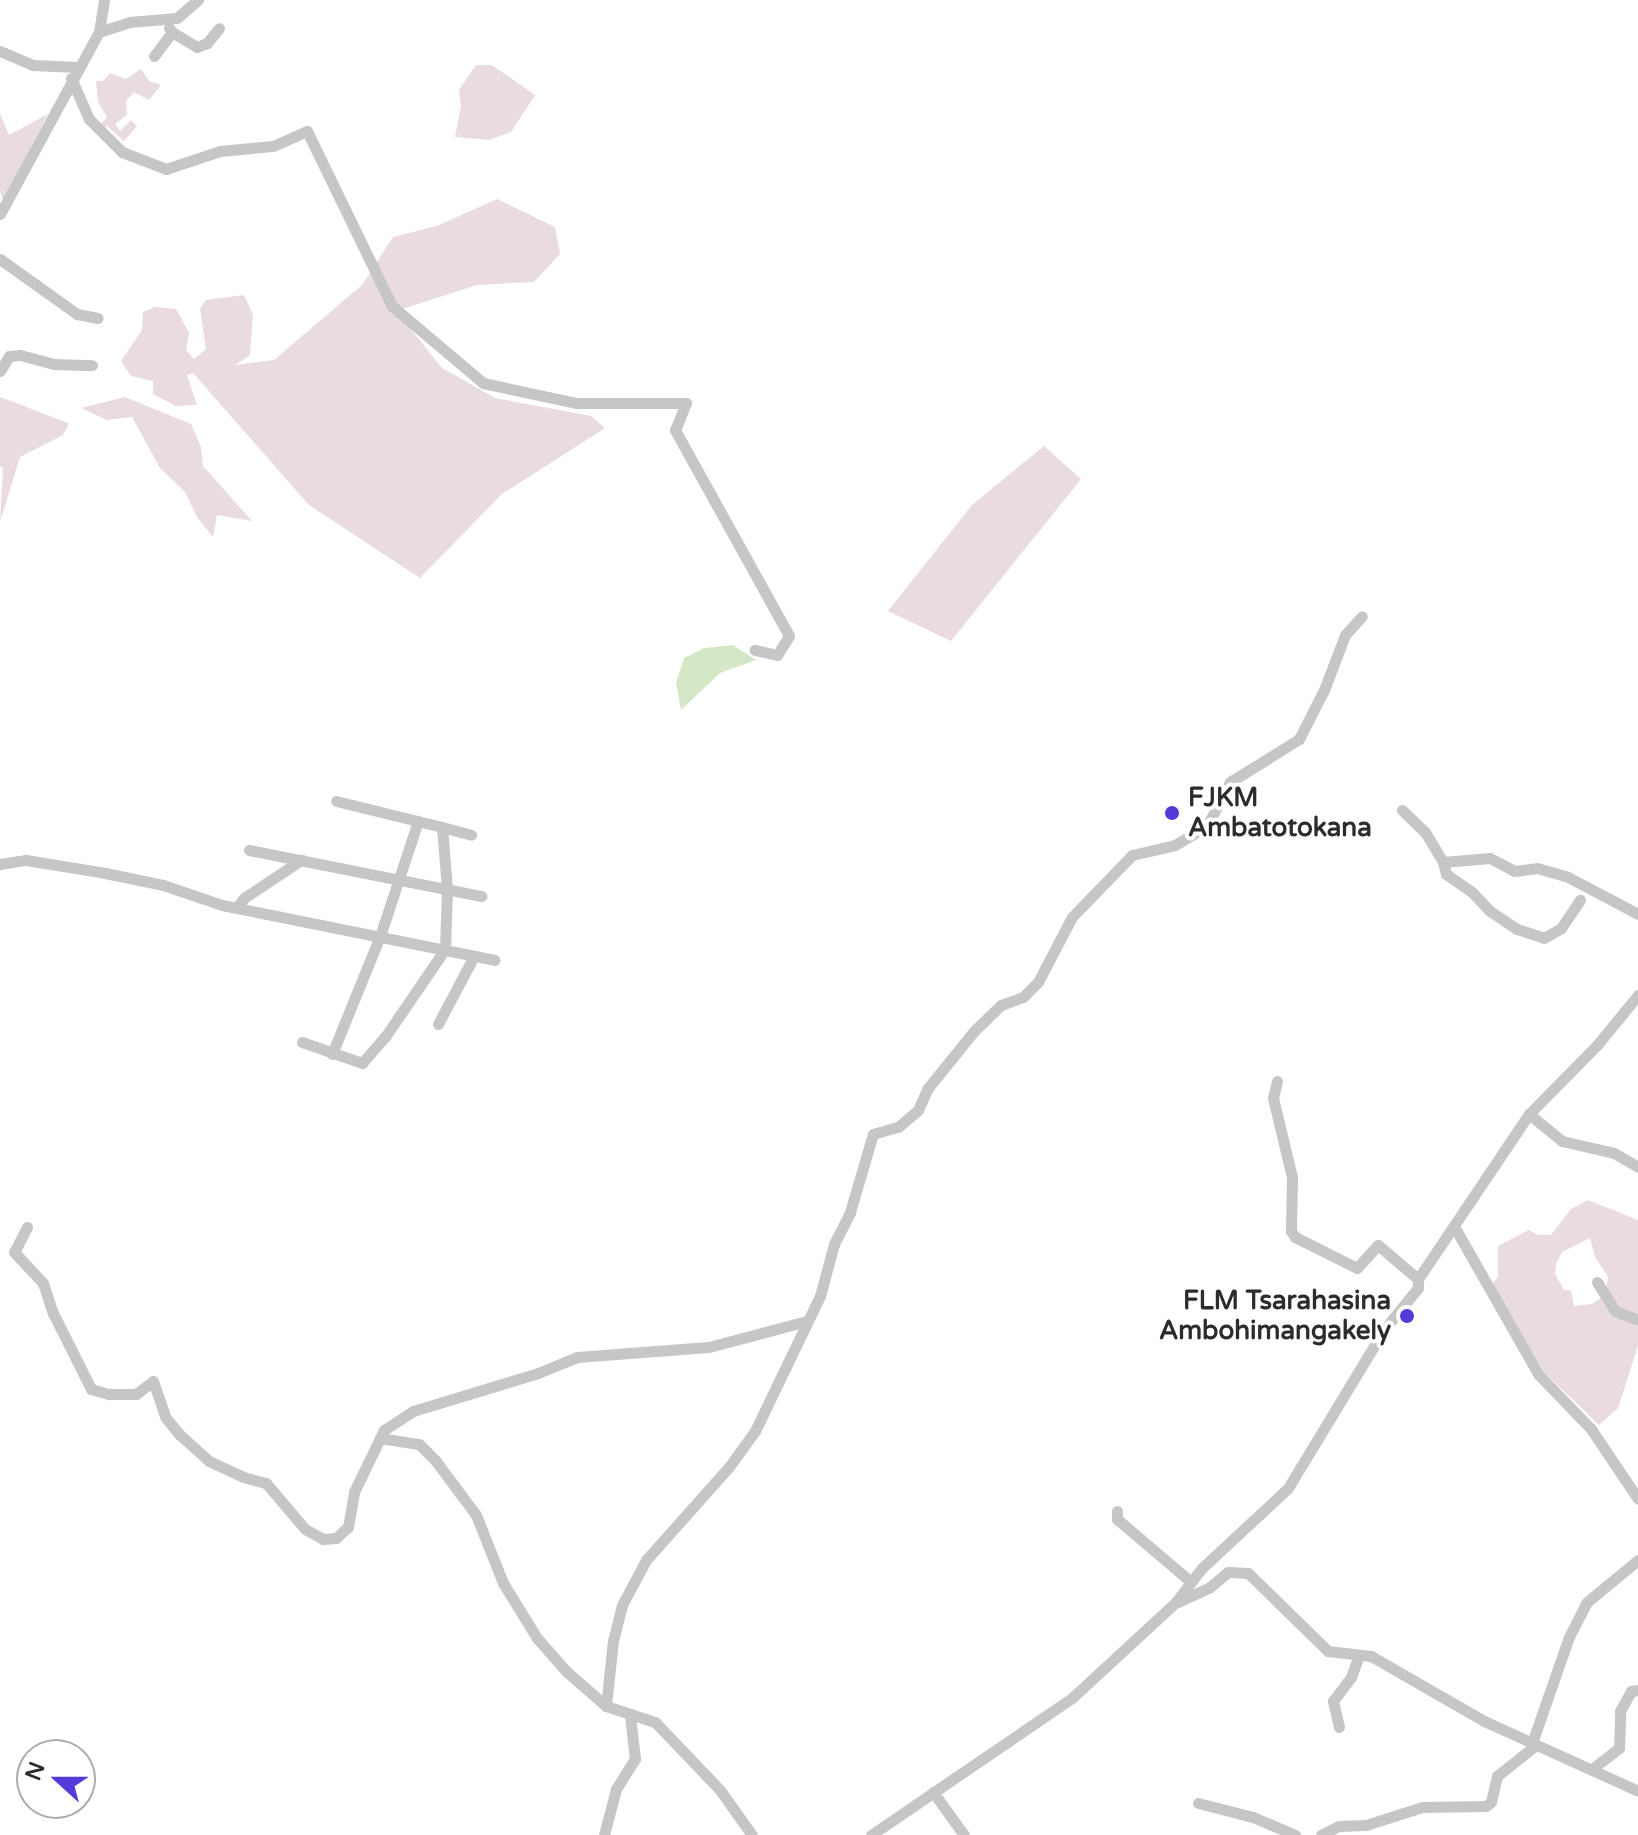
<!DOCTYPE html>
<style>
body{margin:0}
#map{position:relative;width:1638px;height:1835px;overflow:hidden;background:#fff;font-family:"Varela Round",sans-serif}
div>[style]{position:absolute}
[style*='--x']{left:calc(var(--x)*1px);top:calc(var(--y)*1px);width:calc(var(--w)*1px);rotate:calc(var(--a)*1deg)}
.green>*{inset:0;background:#e9dbdf}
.water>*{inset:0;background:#d4e8c8}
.minor>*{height:11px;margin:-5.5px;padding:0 5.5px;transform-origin:5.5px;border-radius:5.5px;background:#c6c6c6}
.dots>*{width:22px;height:22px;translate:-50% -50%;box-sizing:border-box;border:4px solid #fff;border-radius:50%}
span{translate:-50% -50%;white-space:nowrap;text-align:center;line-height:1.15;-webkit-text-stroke:8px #fff;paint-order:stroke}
.poi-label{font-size:26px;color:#2c2c2c;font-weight:700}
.left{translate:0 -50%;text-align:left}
.right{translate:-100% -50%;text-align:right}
.north{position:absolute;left:16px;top:1739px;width:80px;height:80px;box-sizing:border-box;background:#fff;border:2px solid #ababab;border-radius:50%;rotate:291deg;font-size:22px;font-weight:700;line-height:32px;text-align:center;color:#2c2c2c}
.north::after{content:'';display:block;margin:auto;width:28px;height:36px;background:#553ad7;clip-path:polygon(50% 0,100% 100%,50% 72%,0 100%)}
</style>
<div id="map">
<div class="green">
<i style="clip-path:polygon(476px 65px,492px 65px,535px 95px,511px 132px,489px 140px,455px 137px,461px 106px,459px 90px)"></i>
<i style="clip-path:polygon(141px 69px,149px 81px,161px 85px,149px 100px,134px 92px,126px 101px,127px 115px,115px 124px,120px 131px,131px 120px,137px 126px,124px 141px,107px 126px,101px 129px,99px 126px,107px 117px,98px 102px,96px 81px,103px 81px,110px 73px,126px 79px)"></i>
<i style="clip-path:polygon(0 114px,9px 135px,48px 114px,3px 200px,0 192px)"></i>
<i style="clip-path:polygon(497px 199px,555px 227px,560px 254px,534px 282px,477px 285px,396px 311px,442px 368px,495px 398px,591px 416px,605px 428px,502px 494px,420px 578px,309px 505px,193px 373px,187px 375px,197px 405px,176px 406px,153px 394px,153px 381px,131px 376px,121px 361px,142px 330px,143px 312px,155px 307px,176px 309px,189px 333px,186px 350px,194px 359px,206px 349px,200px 309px,206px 300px,244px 295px,253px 315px,250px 355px,235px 365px,274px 360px,362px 285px,393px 237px,437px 226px)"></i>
<i style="clip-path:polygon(0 397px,68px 423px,68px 426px,63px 435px,20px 457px,0 522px,3px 468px,0 466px)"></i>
<i style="clip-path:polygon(125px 397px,191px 424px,201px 447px,203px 466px,252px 521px,217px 515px,213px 537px,197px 517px,185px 492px,160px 468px,132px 417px,107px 420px,81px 408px)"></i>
<i style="clip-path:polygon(1044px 446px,1081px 479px,951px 641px,888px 611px,972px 505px)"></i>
<i style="clip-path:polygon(evenodd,1588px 1200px,1638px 1220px,1638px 1346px,1618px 1408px,1599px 1425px,1545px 1373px,1492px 1284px,1498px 1277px,1498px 1246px,1529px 1230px,1538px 1235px,1551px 1235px,1571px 1209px,1588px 1200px,1590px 1238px,1595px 1257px,1608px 1277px,1605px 1295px,1592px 1304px,1574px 1306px,1571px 1290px,1564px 1290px,1555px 1274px,1556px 1264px,1562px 1252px,1590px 1238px)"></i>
</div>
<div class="water">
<i style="clip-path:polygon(733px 645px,756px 660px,720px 673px,681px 710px,676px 683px,684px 658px,704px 648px)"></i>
</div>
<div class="minor">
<i style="--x:99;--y:32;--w:32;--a:-18"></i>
<i style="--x:129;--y:22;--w:48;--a:-4.8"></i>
<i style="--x:177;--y:18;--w:28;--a:-41"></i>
<i style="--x:172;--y:32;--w:29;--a:31"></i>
<i style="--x:197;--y:47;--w:11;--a:-22"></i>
<i style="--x:207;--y:43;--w:19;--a:-51"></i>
<i style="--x:0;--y:51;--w:36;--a:23"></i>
<i style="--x:33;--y:65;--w:44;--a:2.6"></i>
<i style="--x:154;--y:56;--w:30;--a:-53"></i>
<i style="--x:172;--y:32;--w:5;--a:-127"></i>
<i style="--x:71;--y:78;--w:45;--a:66.3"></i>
<i style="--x:89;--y:119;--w:47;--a:45"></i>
<i style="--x:122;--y:152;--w:47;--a:21.1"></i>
<i style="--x:166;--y:169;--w:57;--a:-18.4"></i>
<i style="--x:220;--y:151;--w:53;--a:-5.4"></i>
<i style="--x:273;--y:146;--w:37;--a:-24"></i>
<i style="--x:307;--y:131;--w:195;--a:64.1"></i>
<i style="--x:392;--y:306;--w:119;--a:40.2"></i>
<i style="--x:483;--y:383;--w:95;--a:12.1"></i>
<i style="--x:576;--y:403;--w:110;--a:0"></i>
<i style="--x:686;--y:403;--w:29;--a:112"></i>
<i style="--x:675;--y:430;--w:235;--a:61"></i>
<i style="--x:789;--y:636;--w:22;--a:122"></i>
<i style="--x:777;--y:655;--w:23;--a:-167"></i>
<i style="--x:0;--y:214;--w:207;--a:-61.5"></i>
<i style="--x:99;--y:32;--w:32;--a:-81"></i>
<i style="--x:0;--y:259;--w:95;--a:35.5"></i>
<i style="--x:77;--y:314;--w:21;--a:11"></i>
<i style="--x:0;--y:371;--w:17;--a:-59"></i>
<i style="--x:9;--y:356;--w:11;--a:-5"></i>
<i style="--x:20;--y:355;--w:35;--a:15"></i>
<i style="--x:54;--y:364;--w:38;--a:2"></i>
<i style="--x:1402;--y:810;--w:32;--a:44"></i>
<i style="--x:1425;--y:832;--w:35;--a:59"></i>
<i style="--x:1443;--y:862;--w:47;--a:-4.9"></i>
<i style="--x:1490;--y:858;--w:27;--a:28"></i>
<i style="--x:1514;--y:871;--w:23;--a:-7"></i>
<i style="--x:1537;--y:868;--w:32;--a:16"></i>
<i style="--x:1568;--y:877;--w:79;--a:27.9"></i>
<i style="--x:442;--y:827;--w:30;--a:15"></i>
<i style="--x:249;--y:850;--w:237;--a:11.2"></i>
<i style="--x:1443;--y:862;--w:12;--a:76"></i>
<i style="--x:1446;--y:874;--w:32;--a:35"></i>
<i style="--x:1472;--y:892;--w:26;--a:47"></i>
<i style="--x:1490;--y:911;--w:32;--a:34"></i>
<i style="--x:1517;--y:929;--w:28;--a:18"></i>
<i style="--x:1544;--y:938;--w:20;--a:-30"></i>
<i style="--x:1561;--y:928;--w:34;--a:-56"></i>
<i style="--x:0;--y:864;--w:26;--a:-9"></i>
<i style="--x:26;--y:860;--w:80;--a:9.3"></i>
<i style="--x:105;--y:873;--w:59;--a:11.7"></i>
<i style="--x:163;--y:885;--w:62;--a:18.7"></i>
<i style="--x:222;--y:905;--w:278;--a:11.4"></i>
<i style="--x:237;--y:907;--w:11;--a:-52"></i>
<i style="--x:244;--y:898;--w:69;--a:-33.7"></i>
<i style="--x:438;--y:1024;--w:77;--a:-62.1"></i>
<i style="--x:302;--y:1042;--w:64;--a:19.3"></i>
<i style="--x:362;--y:1063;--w:35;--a:-49"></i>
<i style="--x:385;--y:1037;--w:107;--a:-55.7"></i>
<i style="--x:445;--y:949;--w:60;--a:-88.1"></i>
<i style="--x:447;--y:889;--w:62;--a:-94.6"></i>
<i style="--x:442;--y:827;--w:109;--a:-166.2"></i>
<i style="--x:332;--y:1054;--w:127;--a:-67.9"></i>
<i style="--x:380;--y:936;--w:121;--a:-71.7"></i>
<i style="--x:1277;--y:1081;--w:17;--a:103"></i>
<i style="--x:1273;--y:1098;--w:81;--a:76.5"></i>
<i style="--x:1292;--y:1177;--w:54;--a:91.1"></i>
<i style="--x:1291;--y:1231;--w:7;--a:56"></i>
<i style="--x:1295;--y:1237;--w:69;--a:26.6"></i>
<i style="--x:1357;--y:1268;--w:31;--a:-48"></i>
<i style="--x:1378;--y:1245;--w:52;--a:40.4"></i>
<i style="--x:1529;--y:1114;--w:43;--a:39.3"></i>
<i style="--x:1562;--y:1141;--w:53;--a:13"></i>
<i style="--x:1614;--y:1153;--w:28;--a:30"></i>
<i style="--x:27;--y:1227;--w:28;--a:117"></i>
<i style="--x:14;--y:1252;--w:42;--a:46.9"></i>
<i style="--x:43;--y:1283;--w:32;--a:72"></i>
<i style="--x:53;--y:1313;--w:85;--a:63.4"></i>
<i style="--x:91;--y:1389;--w:19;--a:16"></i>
<i style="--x:109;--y:1394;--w:27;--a:0"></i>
<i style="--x:136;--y:1394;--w:21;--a:-37"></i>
<i style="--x:153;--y:1381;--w:39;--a:71"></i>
<i style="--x:166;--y:1418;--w:21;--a:51"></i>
<i style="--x:179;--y:1434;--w:40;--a:42"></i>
<i style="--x:209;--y:1461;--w:38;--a:25"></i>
<i style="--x:243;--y:1477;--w:24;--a:15"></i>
<i style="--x:266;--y:1483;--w:60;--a:49.7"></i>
<i style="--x:305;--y:1529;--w:21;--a:29"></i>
<i style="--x:323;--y:1539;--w:13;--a:-4"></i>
<i style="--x:336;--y:1538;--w:16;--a:-43"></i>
<i style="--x:348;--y:1527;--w:36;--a:-80"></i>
<i style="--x:354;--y:1492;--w:69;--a:-64.2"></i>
<i style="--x:384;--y:1430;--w:35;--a:-33"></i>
<i style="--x:413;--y:1411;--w:131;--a:-16.9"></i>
<i style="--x:538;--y:1373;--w:42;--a:-22.3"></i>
<i style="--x:577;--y:1357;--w:132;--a:-4.3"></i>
<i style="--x:709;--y:1347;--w:101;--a:-14.9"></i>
<i style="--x:1455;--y:1228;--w:169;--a:60.3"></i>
<i style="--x:1539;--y:1375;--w:75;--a:46.1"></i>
<i style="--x:1591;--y:1429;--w:84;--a:56.1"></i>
<i style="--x:1597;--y:1282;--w:34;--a:58"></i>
<i style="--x:1615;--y:1311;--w:25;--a:21"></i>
<i style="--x:380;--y:1438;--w:39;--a:9"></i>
<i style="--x:419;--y:1444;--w:23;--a:45"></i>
<i style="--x:435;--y:1460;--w:69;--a:53.3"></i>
<i style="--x:476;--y:1515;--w:73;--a:68.3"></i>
<i style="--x:503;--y:1583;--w:65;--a:58.3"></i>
<i style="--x:537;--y:1638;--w:44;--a:48.7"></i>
<i style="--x:566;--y:1671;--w:53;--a:41.2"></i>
<i style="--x:606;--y:1706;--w:52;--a:18.1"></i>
<i style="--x:655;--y:1722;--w:94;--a:46.3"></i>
<i style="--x:720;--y:1790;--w:55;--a:54.6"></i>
<i style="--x:1117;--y:1511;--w:8;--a:90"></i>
<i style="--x:1117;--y:1519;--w:97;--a:40.4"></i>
<i style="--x:1178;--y:1602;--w:35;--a:-25"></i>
<i style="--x:1210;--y:1587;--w:23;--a:-40"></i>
<i style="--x:1228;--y:1572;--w:20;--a:3"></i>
<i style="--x:1248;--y:1573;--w:112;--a:44.3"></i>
<i style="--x:1328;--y:1651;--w:43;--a:6.6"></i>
<i style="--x:1371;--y:1656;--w:130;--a:29.9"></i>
<i style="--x:1484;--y:1721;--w:169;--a:24.4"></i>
<i style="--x:606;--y:1706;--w:65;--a:-83.9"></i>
<i style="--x:613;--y:1641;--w:37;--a:-76"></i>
<i style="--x:622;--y:1605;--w:51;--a:-61.9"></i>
<i style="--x:646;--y:1560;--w:125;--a:-48.3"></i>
<i style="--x:729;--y:1467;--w:44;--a:-54.2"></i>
<i style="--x:755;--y:1431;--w:150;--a:-64.3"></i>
<i style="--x:820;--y:1296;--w:54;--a:-74.9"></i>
<i style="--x:834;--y:1244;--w:36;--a:-63"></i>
<i style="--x:850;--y:1212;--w:81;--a:-73.6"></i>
<i style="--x:873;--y:1134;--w:26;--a:-16"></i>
<i style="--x:898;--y:1127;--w:26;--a:-40"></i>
<i style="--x:918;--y:1110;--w:24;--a:-66"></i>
<i style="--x:928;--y:1088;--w:73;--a:-51.1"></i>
<i style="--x:974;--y:1031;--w:37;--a:-44"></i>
<i style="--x:1001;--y:1005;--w:23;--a:-20"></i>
<i style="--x:1023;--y:997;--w:21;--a:-45"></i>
<i style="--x:1038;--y:982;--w:73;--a:-62.4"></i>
<i style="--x:1072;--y:917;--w:86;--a:-45.9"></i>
<i style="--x:1132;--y:855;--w:44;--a:-13.1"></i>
<i style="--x:1175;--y:845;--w:37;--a:-31"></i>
<i style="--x:1207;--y:826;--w:50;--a:-62.4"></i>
<i style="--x:1230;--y:782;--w:81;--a:-31.9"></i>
<i style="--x:1299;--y:739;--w:55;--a:-63"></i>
<i style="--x:1324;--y:690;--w:59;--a:-69.1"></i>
<i style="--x:1345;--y:635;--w:25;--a:-48"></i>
<i style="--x:1339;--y:1727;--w:27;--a:-103"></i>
<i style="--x:1333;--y:1701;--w:30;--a:-53"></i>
<i style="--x:1351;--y:1677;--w:23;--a:-70"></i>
<i style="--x:1532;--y:1743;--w:112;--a:-70.8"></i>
<i style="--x:1569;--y:1637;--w:39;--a:-63"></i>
<i style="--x:1587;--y:1602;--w:66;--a:-39.5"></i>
<i style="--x:1592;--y:1769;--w:34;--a:-38"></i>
<i style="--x:1619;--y:1748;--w:37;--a:-88"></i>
<i style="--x:1620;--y:1711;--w:23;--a:-61"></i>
<i style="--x:1631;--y:1691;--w:7;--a:-8"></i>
<i style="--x:933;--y:1792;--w:53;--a:54.2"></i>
<i style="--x:1198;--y:1803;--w:57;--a:14.3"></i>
<i style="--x:1253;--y:1817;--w:46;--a:23.2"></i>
<i style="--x:604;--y:1835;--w:48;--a:-75.4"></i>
<i style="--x:616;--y:1789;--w:36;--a:-58"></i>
<i style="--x:635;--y:1759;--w:44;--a:-96.5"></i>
<i style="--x:871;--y:1835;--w:245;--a:-34.3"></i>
<i style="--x:1073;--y:1697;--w:139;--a:-42.7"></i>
<i style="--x:1175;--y:1603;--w:44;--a:-52.4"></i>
<i style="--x:1202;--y:1568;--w:117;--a:-42.9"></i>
<i style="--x:1288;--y:1488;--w:184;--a:-58.8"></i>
<i style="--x:1383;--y:1331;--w:55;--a:-50.9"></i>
<i style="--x:1418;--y:1288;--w:9;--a:-90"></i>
<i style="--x:1418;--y:1279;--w:199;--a:-56.1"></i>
<i style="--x:1529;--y:1114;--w:97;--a:-45.4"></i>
<i style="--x:1597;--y:1045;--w:65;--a:-50.6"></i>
<i style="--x:1321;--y:1835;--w:20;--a:-27"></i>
<i style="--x:1339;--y:1826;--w:27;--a:-2"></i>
<i style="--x:1366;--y:1825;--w:59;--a:-17.8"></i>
<i style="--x:1422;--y:1807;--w:64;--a:-0.9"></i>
<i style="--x:1486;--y:1806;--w:6;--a:-39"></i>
<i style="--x:1491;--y:1802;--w:27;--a:-77"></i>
<i style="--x:1497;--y:1776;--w:50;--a:-38.5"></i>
</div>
<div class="dots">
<i style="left:1172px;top:813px;background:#553ad7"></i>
<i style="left:1407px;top:1316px;background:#553ad7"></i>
</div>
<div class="poi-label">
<span class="left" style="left:1188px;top:813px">FJKM<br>Ambatotokana</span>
<span class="right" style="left:1391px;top:1316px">FLM Tsarahasina<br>Ambohimangakely</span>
</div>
<div class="north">N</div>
</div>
